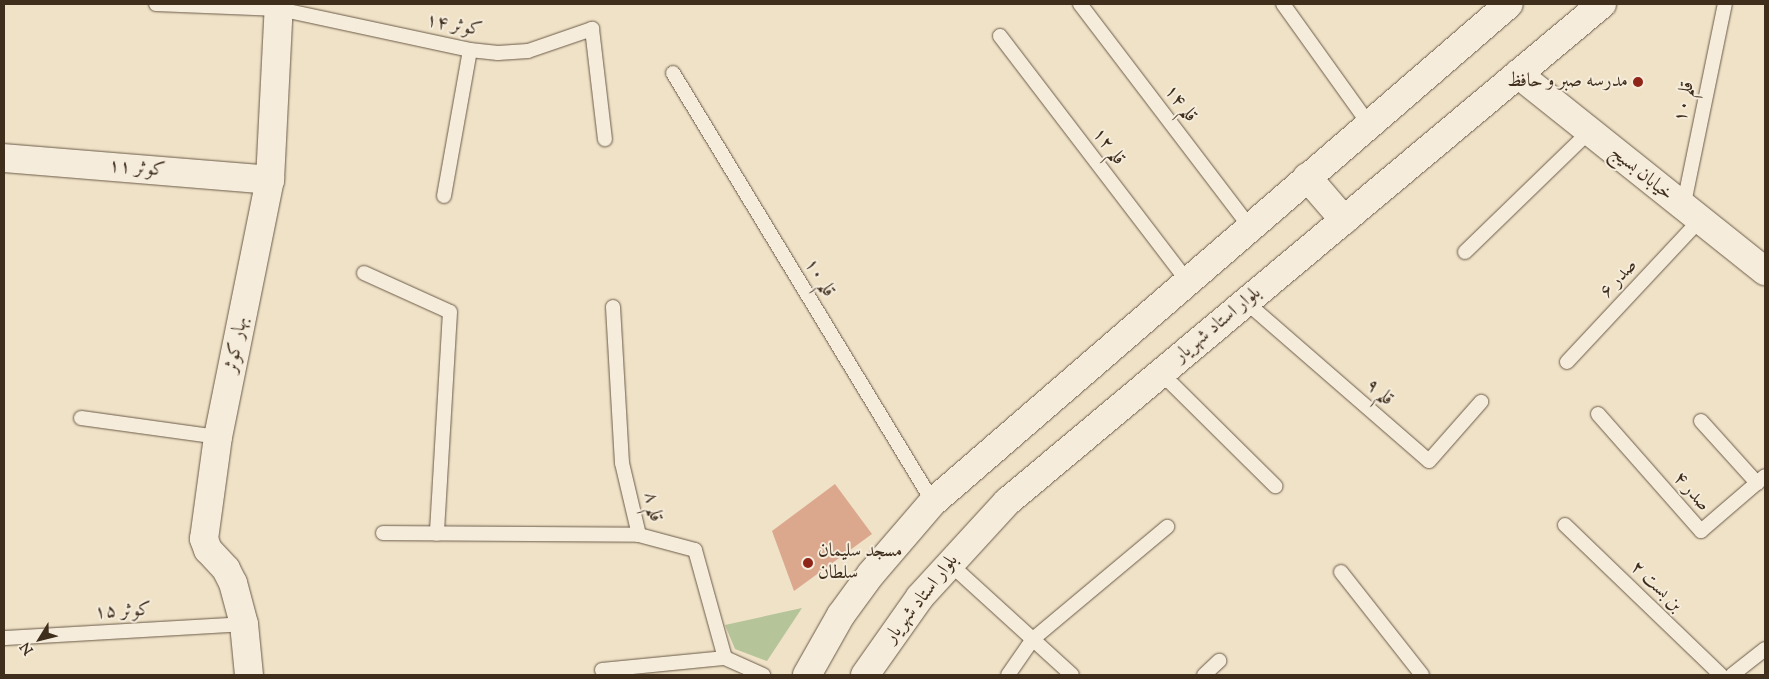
<!DOCTYPE html>
<meta charset="utf-8">
<style>
body{margin:0}
#map{position:relative;width:1769px;height:679px;overflow:hidden;background:#efe2c7;font-family:"Sorts Mill Goudy",Amiri,serif}
div>[style]{position:absolute}
[style*='--x']{left:calc(var(--x)*1px);top:calc(var(--y)*1px);width:calc(var(--w)*1px);rotate:calc(var(--a)*1deg)}
.green>*{inset:0;background:#b5c499}
.building>*{inset:0;background:#dca88d}
.roads{filter:drop-shadow(0 0 1px #6c5b48) drop-shadow(0 0 1px #6c5b48)}
.service>*{height:14px;margin:-7px;padding:0 7px;transform-origin:7px;border-radius:7px;background:#f5ecdb}
.minor>*{height:28px;margin:-14px;padding:0 14px;transform-origin:14px;border-radius:14px;background:#f5ecdb}
.tertiary>*{height:28px;margin:-14px;padding:0 14px;transform-origin:14px;border-radius:14px;background:#f5ecdb}
.secondary>*{height:28px;margin:-14px;padding:0 14px;transform-origin:14px;border-radius:14px;background:#f5ecdb}
.dots>*{width:14px;height:14px;translate:-50% -50%;box-sizing:border-box;border:2px solid #f5ecdb;border-radius:50%}
span{translate:-50% -50%;white-space:nowrap;text-align:center;line-height:1.15;-webkit-text-stroke:4px #f5ecdb;paint-order:stroke}
.street-label{font-size:19px;color:#402e1d}
.poi-label{font-size:19px;color:#402e1d}
.right{translate:-100% -50%;text-align:right}
.left{translate:0 -50%;text-align:left}
.frame{position:absolute;inset:0;border:5px solid #402e1d;pointer-events:none}
.north{position:absolute;left:15px;top:614px;width:50px;height:50px;-webkit-text-stroke:4px #f5ecdb;paint-order:stroke;rotate:234deg;font-size:14px;font-weight:700;line-height:20px;text-align:center;color:#402e1d}
.north::after{content:'';display:block;margin:auto;width:18px;height:22px;background:#402e1d;clip-path:polygon(50% 0,100% 100%,50% 72%,0 100%)}
</style>
<div id="map">
<div class="green">
<i style="clip-path:polygon(802px 608px,767px 661px,735px 649px,725px 625px)"></i>
</div>
<div class="building">
<i style="clip-path:polygon(835px 484px,872px 534px,794px 591px,772px 531px)"></i>
</div>
<div class="roads">
<div class="service">
<i style="--x:156;--y:4;--w:123;--a:2.3"></i>
<i style="--x:279;--y:9;--w:195;--a:12.1"></i>
<i style="--x:470;--y:50;--w:28;--a:6"></i>
<i style="--x:498;--y:53;--w:30;--a:-4"></i>
<i style="--x:528;--y:51;--w:68;--a:-19"></i>
<i style="--x:592;--y:29;--w:111;--a:83.3"></i>
<i style="--x:1080;--y:4;--w:280;--a:52.7"></i>
<i style="--x:1283;--y:4;--w:148;--a:54.4"></i>
<i style="--x:1000;--y:36;--w:308;--a:52.6"></i>
<i style="--x:673;--y:73;--w:502;--a:58.78"></i>
<i style="--x:444;--y:196;--w:148;--a:-79.9"></i>
<i style="--x:1683;--y:208;--w:208;--a:-78.4"></i>
<i style="--x:1465;--y:252;--w:173;--a:-44.1"></i>
<i style="--x:364;--y:273;--w:94;--a:24.4"></i>
<i style="--x:450;--y:312;--w:222;--a:93.4"></i>
<i style="--x:1246;--y:302;--w:242;--a:41"></i>
<i style="--x:1429;--y:461;--w:79;--a:-48.6"></i>
<i style="--x:613;--y:307;--w:156;--a:86.7"></i>
<i style="--x:622;--y:463;--w:74;--a:76.7"></i>
<i style="--x:639;--y:535;--w:58;--a:15"></i>
<i style="--x:695;--y:550;--w:112;--a:74.5"></i>
<i style="--x:725;--y:658;--w:42;--a:24.1"></i>
<i style="--x:1567;--y:362;--w:193;--a:-46.9"></i>
<i style="--x:1161;--y:373;--w:161;--a:44.7"></i>
<i style="--x:1598;--y:414;--w:156;--a:48.6"></i>
<i style="--x:1701;--y:531;--w:84;--a:-40.7"></i>
<i style="--x:81;--y:418;--w:138;--a:7.9"></i>
<i style="--x:1701;--y:421;--w:84;--a:47.9"></i>
<i style="--x:1565;--y:525;--w:216;--a:43.9"></i>
<i style="--x:383;--y:533;--w:256;--a:0.4"></i>
<i style="--x:949;--y:563;--w:166;--a:42.3"></i>
<i style="--x:1341;--y:572;--w:131;--a:51.8"></i>
<i style="--x:4;--y:638;--w:240;--a:-3.3"></i>
<i style="--x:602;--y:670;--w:124;--a:-5.6"></i>
<i style="--x:1008;--y:675;--w:44;--a:-55.2"></i>
<i style="--x:1033;--y:639;--w:175;--a:-39.9"></i>
<i style="--x:1204;--y:675;--w:21;--a:-43"></i>
<i style="--x:1732;--y:675;--w:42;--a:-38.2"></i>
</div>
<div class="minor">
<i style="--x:1518;--y:74;--w:316;--a:38.6"></i>
<i style="--x:4;--y:158;--w:267;--a:4.7"></i>
<i style="--x:249;--y:675;--w:51;--a:-95.6"></i>
<i style="--x:244;--y:624;--w:42;--a:-105"></i>
<i style="--x:233;--y:583;--w:16;--a:-117"></i>
<i style="--x:226;--y:569;--w:26;--a:-133"></i>
<i style="--x:208;--y:550;--w:12;--a:-110"></i>
<i style="--x:204;--y:539;--w:103;--a:-82.2"></i>
<i style="--x:218;--y:437;--w:262;--a:-78.6"></i>
<i style="--x:270;--y:180;--w:176;--a:-87.1"></i>
</div>
<div class="tertiary">
<i style="--x:1307;--y:177;--w:57;--a:49.3"></i>
</div>
<div class="secondary">
<i style="--x:807;--y:675;--w:69;--a:-60.5"></i>
<i style="--x:841;--y:615;--w:51;--a:-53.8"></i>
<i style="--x:871;--y:574;--w:95;--a:-49.3"></i>
<i style="--x:933;--y:502;--w:761;--a:-40.85"></i>
<i style="--x:865;--y:675;--w:95;--a:-54.8"></i>
<i style="--x:920;--y:597;--w:129;--a:-47.5"></i>
<i style="--x:1007;--y:502;--w:776;--a:-39.93"></i>
</div>
</div>
<div class="dots">
<i style="left:1638px;top:82px;background:#8f2418"></i>
<i style="left:808px;top:563px;background:#8f2418"></i>
</div>
<div class="street-label">
<span style="left:454px;top:26px;rotate:11deg">کوثر ۱۴</span>
<span style="left:1685px;top:102px;rotate:-78deg">قلم ۱۰</span>
<span style="left:1180px;top:104px;rotate:53deg">قلم ۱۴</span>
<span style="left:1108px;top:147px;rotate:53deg">قلم ۱۲</span>
<span style="left:137px;top:169px;rotate:5deg">کوثر ۱۱</span>
<span style="left:1641px;top:174px;rotate:39deg">خیابان بسیج</span>
<span style="left:819px;top:278px;rotate:59deg">قلم ۱۰</span>
<span style="left:1619px;top:279px;rotate:-47deg">صدر ۶</span>
<span style="left:1218px;top:325px;rotate:-40deg">بلوار استاد شهریار</span>
<span style="left:237px;top:345px;rotate:-79deg">بهار کوثر</span>
<span style="left:1379px;top:393px;rotate:41deg">قلم ۹</span>
<span style="left:1691px;top:492px;rotate:49deg">صدر ۴</span>
<span style="left:652px;top:507px;rotate:77deg">قلم ۸</span>
<span style="left:1656px;top:587px;rotate:44deg">بن بست ۲</span>
<span style="left:922px;top:599px;rotate:-52deg">بلوار استاد شهریار</span>
<span style="left:123px;top:612px;rotate:-3deg">کوثر ۱۵</span>
</div>
<div class="poi-label">
<span class="right" style="left:1628px;top:82px">مدرسه صبر و حافظ</span>
<span class="left" style="left:818px;top:563px">مسجد سلیمان<br>سلطان</span>
</div>
<div class="frame"></div>
<div class="north">N</div>
</div>
